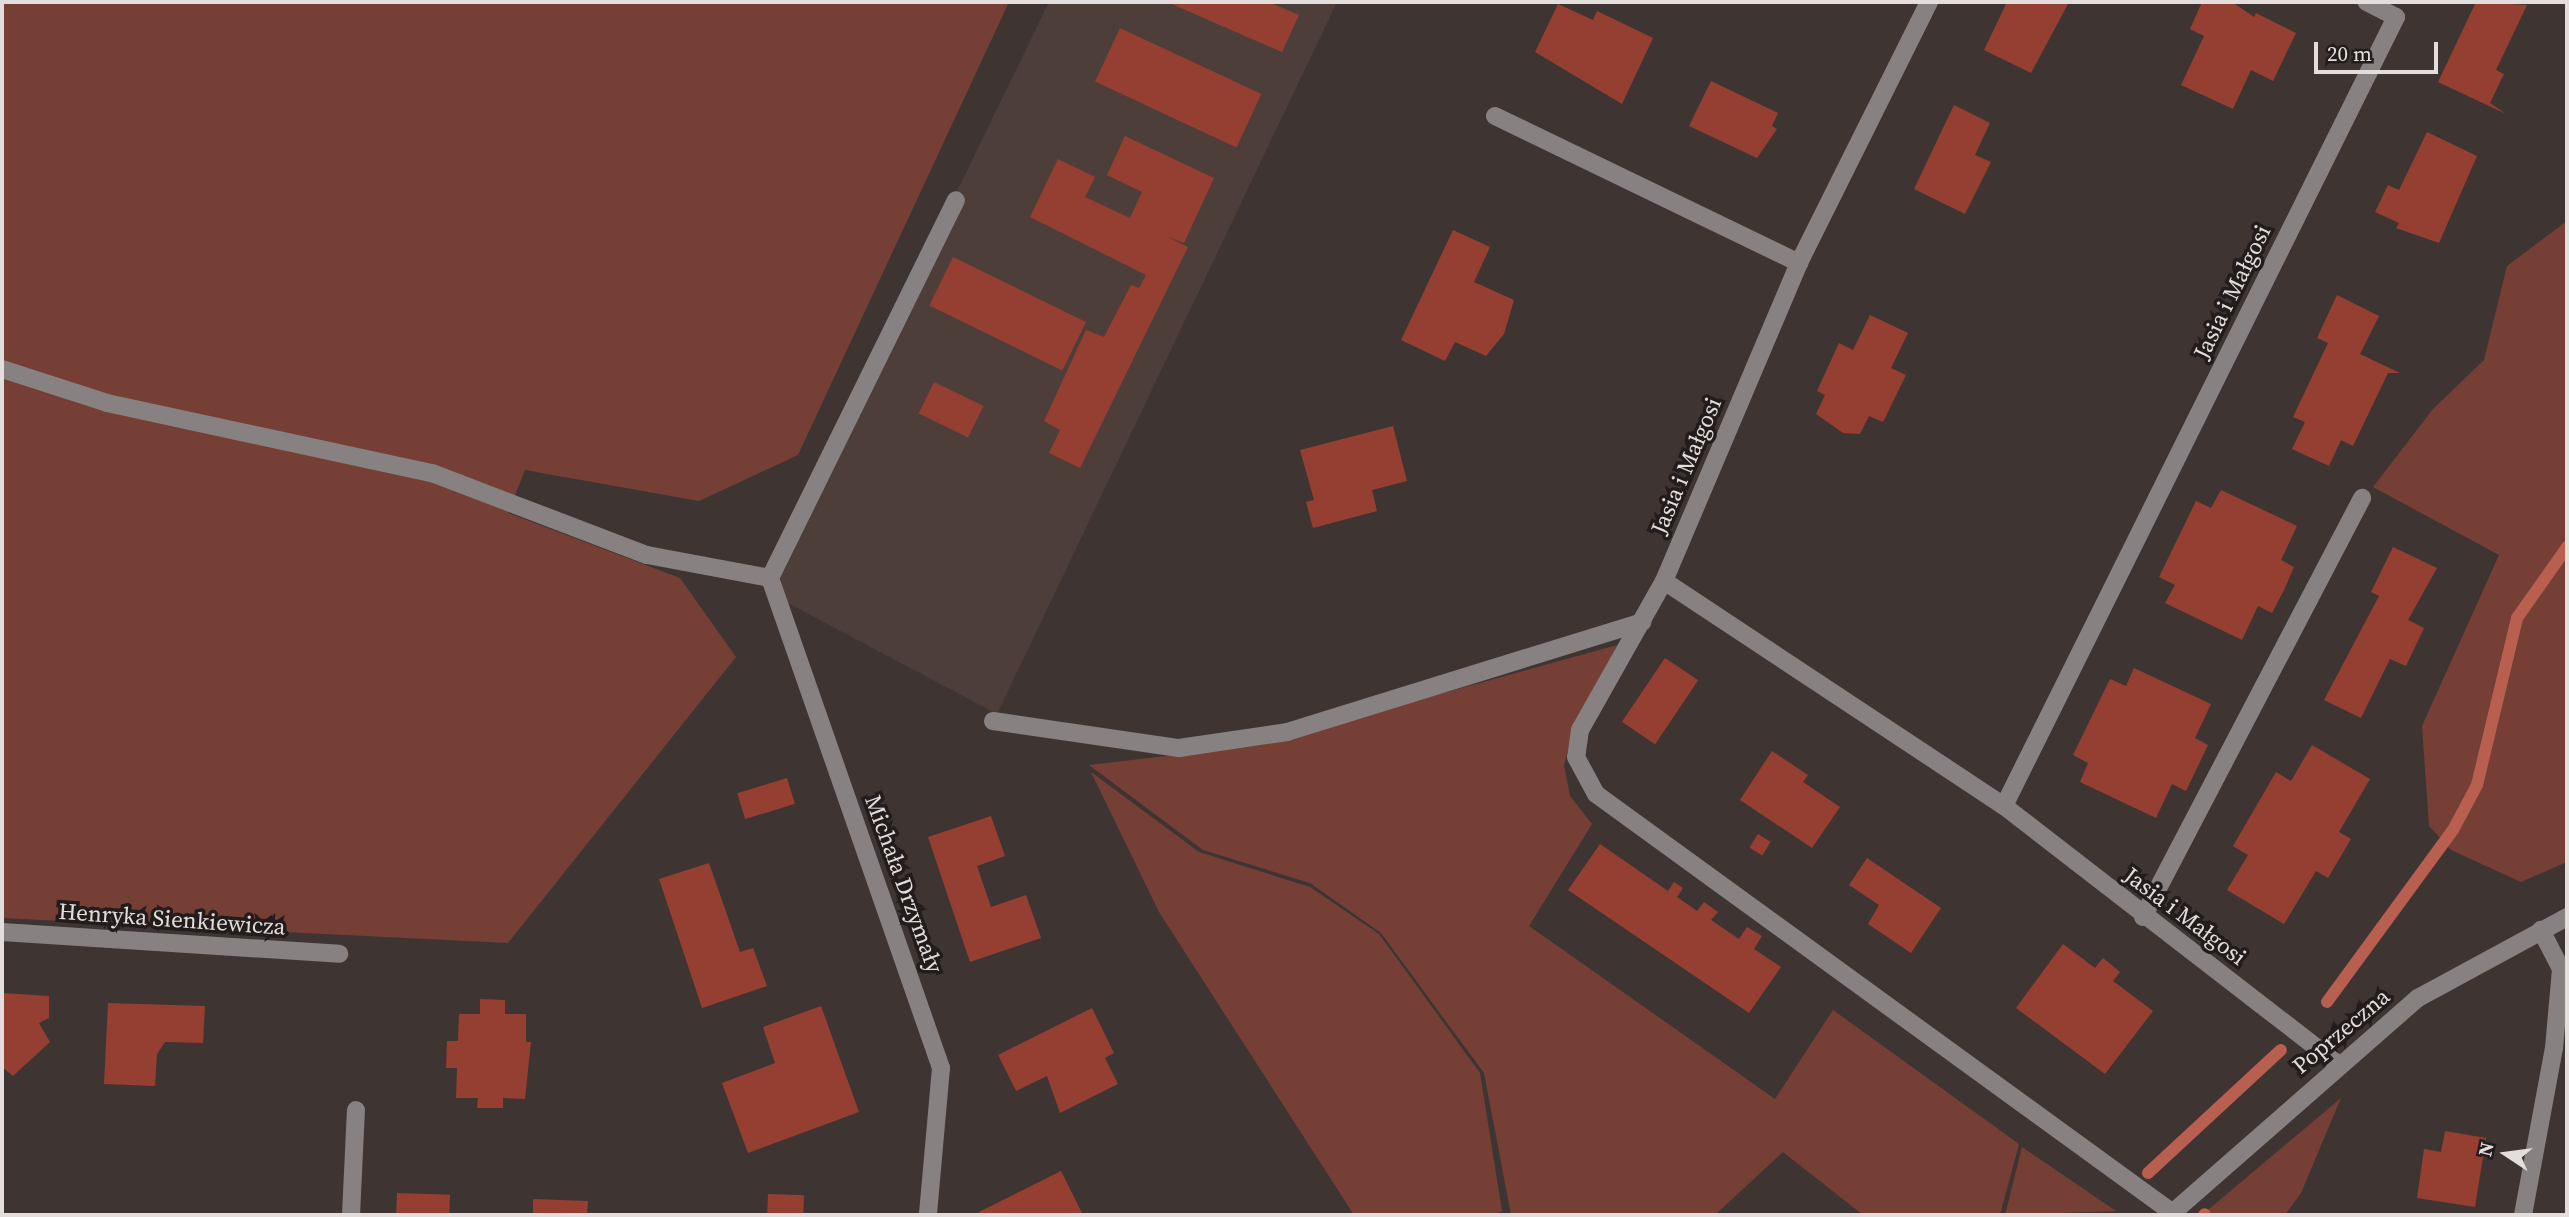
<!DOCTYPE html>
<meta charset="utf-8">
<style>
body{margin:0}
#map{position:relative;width:2569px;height:1217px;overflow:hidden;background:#3e3533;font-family:"Source Serif 4",serif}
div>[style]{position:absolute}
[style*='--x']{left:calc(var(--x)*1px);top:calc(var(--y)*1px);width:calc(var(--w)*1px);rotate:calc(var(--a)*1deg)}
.built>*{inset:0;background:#4e3e3a}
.green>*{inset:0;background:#753f36}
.stream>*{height:12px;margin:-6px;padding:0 6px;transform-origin:6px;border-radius:6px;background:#b95f50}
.building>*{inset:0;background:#953f32;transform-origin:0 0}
.minor>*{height:18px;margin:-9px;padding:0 9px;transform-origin:9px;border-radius:9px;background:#878281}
span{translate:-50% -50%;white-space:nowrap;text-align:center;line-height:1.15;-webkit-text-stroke:7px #221d1c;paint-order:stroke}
.street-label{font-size:23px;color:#e3dddc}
.frame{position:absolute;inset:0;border:4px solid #e3dddc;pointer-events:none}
.north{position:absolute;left:2471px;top:1119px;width:70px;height:70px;-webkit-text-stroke:5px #221d1c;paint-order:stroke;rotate:283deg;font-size:19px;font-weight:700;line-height:28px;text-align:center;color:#e3dddc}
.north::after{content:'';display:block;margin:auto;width:24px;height:32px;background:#e3dddc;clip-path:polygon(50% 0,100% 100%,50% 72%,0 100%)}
.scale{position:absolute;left:2314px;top:42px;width:124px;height:32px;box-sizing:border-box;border:4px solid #e3dddc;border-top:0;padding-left:9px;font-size:21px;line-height:24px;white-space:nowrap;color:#e3dddc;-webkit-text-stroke:5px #221d1c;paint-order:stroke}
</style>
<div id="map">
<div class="built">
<i style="clip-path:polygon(1049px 2px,1337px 2px,997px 714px,788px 603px,775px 566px)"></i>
</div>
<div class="green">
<i style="clip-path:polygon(2px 2px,1009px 2px,798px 455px,699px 501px,525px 470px,508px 513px,680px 578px,736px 657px,508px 943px,2px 918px)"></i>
<i style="clip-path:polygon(2567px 221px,2567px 862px,2521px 882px,2451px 850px,2429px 826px,2422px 726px,2499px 555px,2373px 487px,2433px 409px,2484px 360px,2507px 266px)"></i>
<i style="clip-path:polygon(1617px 645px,1571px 738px,1564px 765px,1570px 796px,1592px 824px,1529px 926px,1775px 1099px,1833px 1010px,2019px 1144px,2000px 1215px,1863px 1215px,1783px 1152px,1715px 1215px,1511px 1215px,1484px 1073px,1381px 933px,1310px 883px,1203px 850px,1089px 765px,1252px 746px)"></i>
<i style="clip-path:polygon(1091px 772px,1199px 852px,1310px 887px,1379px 934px,1480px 1073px,1502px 1211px,1495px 1215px,1354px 1215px,1159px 912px)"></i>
<i style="clip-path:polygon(2341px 1098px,2301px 1193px,2285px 1215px,2202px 1215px)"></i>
<i style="clip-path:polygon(2022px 1147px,2116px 1211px,2005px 1215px)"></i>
</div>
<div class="stream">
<i style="--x:2327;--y:1002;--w:213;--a:-53.8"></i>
<i style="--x:2453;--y:830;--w:51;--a:-61.9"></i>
<i style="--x:2477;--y:785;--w:172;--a:-76.5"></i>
<i style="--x:2517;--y:618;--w:87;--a:-54.8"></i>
<i style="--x:2148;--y:1173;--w:181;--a:-42.8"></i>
<i style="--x:2204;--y:1215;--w:1;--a:-45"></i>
</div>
<div class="building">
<i style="clip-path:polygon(1167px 2px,1269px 2px,1299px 15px,1282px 52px)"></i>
<i style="clip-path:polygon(2007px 2px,2069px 2px,2031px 73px,1984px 50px)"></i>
<i style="clip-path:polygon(2202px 2px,2232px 2px,2254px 17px,2256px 13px,2296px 33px,2273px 81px,2251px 70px,2233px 109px,2181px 85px,2204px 36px,2190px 29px)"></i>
<i style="clip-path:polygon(2476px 2px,2527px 5px,2496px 70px,2504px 74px,2490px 103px,2506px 114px,2438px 82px)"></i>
<i style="clip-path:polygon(1558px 4px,1593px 20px,1597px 11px,1653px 38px,1622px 104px,1535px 52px)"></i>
<i style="left:1120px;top:28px;width:156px;height:59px;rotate:25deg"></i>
<i style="clip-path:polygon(1711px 81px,1778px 113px,1772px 126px,1777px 129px,1757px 158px,1689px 126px)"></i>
<i style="clip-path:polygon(1954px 105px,1990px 123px,1975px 155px,1991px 162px,1965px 214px,1914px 189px)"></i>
<i style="clip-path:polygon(2427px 132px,2477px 156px,2439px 243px,2396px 228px,2399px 223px,2375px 212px,2388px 185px,2399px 190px)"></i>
<i style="clip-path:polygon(1125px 136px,1214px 178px,1184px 243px,1166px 236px,1188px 247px,1080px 468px,1049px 453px,1060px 430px,1044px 421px,1086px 330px,1104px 337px,1131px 285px,1139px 288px,1146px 275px,1030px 217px,1058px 159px,1095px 177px,1085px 197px,1130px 218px,1142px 192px,1107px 175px)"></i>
<i style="clip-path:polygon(1453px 230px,1490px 247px,1474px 282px,1514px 300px,1504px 334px,1486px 356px,1455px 342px,1445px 361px,1401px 340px)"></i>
<i style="left:953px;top:257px;width:148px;height:54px;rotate:26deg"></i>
<i style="clip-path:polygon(2337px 295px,2379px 316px,2360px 354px,2400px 373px,2388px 373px,2353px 446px,2341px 440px,2329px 466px,2292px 449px,2305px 422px,2293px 417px,2328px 343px,2317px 338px)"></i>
<i style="clip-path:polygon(1870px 315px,1908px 333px,1891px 368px,1906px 375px,1883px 422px,1869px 416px,1860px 434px,1843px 433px,1816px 414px,1825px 395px,1817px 391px,1839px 343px,1853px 350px)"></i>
<i style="left:934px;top:382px;width:55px;height:35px;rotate:26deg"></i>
<i style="clip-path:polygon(1393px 426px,1407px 481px,1372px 490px,1377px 511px,1313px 528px,1306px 502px,1314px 500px,1300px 450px)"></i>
<i style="clip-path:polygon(2221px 490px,2297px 526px,2281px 560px,2294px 567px,2284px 590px,2272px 613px,2258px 606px,2242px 640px,2165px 603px,2175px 585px,2159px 577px,2196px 501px,2211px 508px)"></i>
<i style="clip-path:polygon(2393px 547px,2437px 568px,2408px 620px,2424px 628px,2406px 666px,2390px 659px,2361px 718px,2324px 700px,2379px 596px,2371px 592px)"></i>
<i style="left:1665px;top:658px;width:40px;height:77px;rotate:34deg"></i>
<i style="clip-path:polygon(2134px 668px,2211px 704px,2195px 738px,2208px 745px,2186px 791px,2172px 784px,2156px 818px,2080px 782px,2088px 763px,2073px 755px,2110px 679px,2126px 686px)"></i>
<i style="clip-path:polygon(2312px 745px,2370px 779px,2339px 832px,2351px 839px,2328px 878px,2316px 871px,2284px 924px,2227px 890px,2248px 855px,2233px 846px,2276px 772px,2291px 781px)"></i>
<i style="clip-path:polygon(1772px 751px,1808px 775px,1803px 782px,1840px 807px,1812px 848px,1740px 800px)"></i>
<i style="left:787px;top:778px;width:27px;height:52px;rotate:73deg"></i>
<i style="clip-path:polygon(991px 816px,1005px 856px,977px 866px,991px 907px,1026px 895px,1041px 938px,970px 962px,928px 837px)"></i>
<i style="left:1758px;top:834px;width:15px;height:16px;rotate:32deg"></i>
<i style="clip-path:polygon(1600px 844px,1668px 891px,1674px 882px,1683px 888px,1677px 897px,1697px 911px,1704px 902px,1718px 912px,1711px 920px,1739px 939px,1747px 927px,1762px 936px,1754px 949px,1781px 967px,1749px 1013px,1568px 890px)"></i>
<i style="clip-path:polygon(1867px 858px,1941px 908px,1911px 953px,1868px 924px,1879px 905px,1849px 885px)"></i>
<i style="clip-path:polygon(709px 863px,740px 952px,753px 948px,767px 986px,702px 1008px,659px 879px)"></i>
<i style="clip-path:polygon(2063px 944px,2095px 968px,2103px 958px,2120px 972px,2113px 981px,2153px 1011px,2105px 1074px,2016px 1008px)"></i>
<i style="clip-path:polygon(2px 993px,49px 996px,49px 1018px,39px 1023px,50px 1042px,13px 1076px,2px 1067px)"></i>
<i style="clip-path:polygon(480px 999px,505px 1000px,505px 1014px,526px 1014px,526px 1042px,531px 1042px,525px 1099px,503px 1098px,503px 1108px,477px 1108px,478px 1098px,456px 1098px,457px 1068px,446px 1068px,447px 1041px,458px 1041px,459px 1014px,480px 1014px)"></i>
<i style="clip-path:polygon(108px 1003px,205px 1006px,203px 1043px,165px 1042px,157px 1054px,155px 1086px,104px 1084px)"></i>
<i style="clip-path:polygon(821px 1006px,859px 1112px,748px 1153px,722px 1083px,775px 1063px,763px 1027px)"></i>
<i style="clip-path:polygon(1092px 1008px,1114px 1053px,1105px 1058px,1118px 1084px,1060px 1113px,1047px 1076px,1016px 1091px,998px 1055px)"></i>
<i style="clip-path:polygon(2445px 1131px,2486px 1138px,2475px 1207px,2417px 1198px,2424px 1149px,2441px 1152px)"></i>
<i style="clip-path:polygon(1061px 1171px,1083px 1215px,981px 1215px,979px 1212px)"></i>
<i style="left:397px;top:1193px;width:53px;height:22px;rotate:2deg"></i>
<i style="left:768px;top:1194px;width:36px;height:21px;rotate:2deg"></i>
<i style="clip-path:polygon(533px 1199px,588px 1201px,587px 1215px,533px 1215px)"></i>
</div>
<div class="minor">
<i style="--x:1929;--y:2;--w:292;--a:116.5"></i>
<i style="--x:1799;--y:263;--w:345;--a:113"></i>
<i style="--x:1664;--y:581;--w:171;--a:119.4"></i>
<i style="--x:1580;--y:730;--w:27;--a:98"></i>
<i style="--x:1576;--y:757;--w:42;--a:61.6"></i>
<i style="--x:1596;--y:794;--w:713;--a:35.99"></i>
<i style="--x:1495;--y:116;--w:338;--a:25.8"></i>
<i style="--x:2;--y:369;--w:110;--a:17.9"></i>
<i style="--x:107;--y:403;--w:332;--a:12.2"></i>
<i style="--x:432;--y:473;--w:230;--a:20.9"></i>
<i style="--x:647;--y:555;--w:125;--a:10.6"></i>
<i style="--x:770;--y:578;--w:519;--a:70.76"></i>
<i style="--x:941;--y:1068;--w:148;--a:95.1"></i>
<i style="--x:770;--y:578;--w:421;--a:-63.8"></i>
<i style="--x:1664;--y:581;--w:408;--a:33.5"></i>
<i style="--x:2004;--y:806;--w:422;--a:37.7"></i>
<i style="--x:993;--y:721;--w:188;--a:8.3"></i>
<i style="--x:1179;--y:748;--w:109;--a:-8.4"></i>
<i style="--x:1287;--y:732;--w:372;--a:-17.2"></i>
<i style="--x:2004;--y:806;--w:881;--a:-63.58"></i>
<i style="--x:2396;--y:17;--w:33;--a:-153"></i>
<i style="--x:2143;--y:917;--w:473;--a:-62.4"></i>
<i style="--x:2;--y:932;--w:338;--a:3.7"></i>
<i style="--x:351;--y:1215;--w:105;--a:-87.3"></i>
<i style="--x:2170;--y:1215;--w:330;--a:-41.2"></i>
<i style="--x:2418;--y:998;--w:170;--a:-28.5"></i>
<i style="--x:2523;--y:1215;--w:170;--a:-79.5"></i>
<i style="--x:2554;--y:1048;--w:79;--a:-84.9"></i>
<i style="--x:2561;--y:969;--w:44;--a:-117.1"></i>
</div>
<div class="street-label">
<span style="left:2232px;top:292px;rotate:-64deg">Jasia i Małgosi</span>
<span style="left:1686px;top:466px;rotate:-67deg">Jasia i Małgosi</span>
<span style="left:904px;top:884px;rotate:70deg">Michała Drzymały</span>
<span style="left:2185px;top:916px;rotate:37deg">Jasia i Małgosi</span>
<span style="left:172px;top:919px;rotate:4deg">Henryka Sienkiewicza</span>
<span style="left:2341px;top:1031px;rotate:-40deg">Poprzeczna</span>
</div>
<div class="frame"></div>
<div class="north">N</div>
<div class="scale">20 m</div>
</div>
